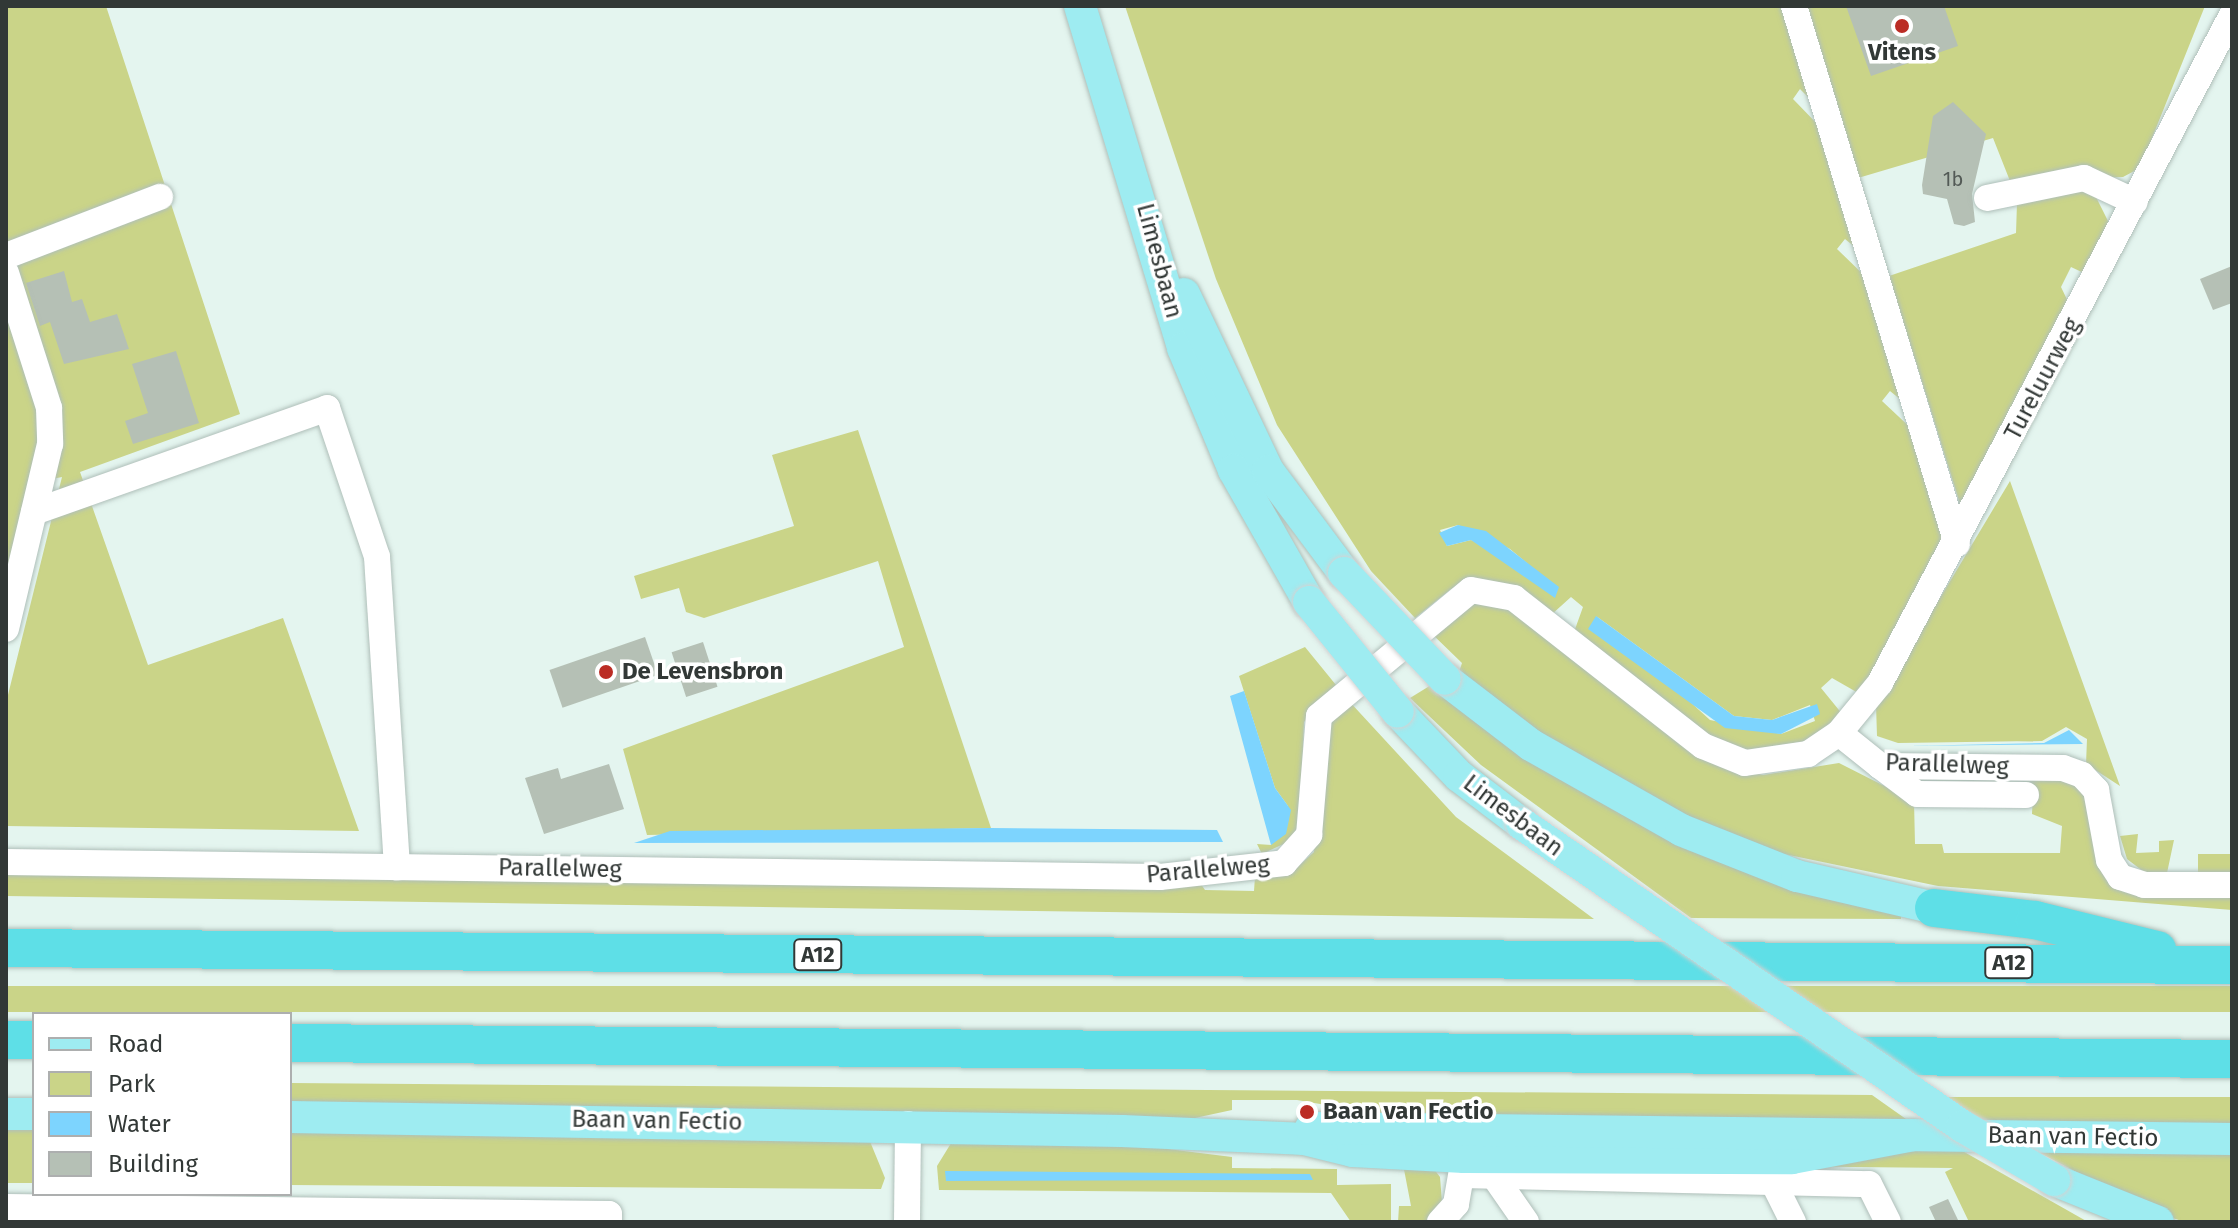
<!DOCTYPE html>
<style>
body{margin:0}
#map{position:relative;width:2238px;height:1228px;overflow:hidden;background:#e4f5ef;font-family:"Fira Sans",sans-serif}
div>[style]{position:absolute}
[style*='--x']{left:calc(var(--x)*1px);top:calc(var(--y)*1px);width:calc(var(--w)*1px);rotate:calc(var(--a)*1deg)}
.green>*{inset:0;background:#cad488;transform-origin:0 0}
.water>*{inset:0;background:#7dd4fe}
.building>*{inset:0;background:#b5c0b5;transform-origin:0 0}
.roads{filter:drop-shadow(0 0 2px #afbfb9) drop-shadow(0 0 2px #afbfb9)}
.minor>*{height:26px;margin:-13px;padding:0 13px;transform-origin:13px;border-radius:13px;background:#fff}
.major>*{height:32px;margin:-16px;padding:0 16px;transform-origin:16px;border-radius:16px;background:#9eecf1}
.highway>*{height:38px;margin:-19px;padding:0 19px;transform-origin:19px;border-radius:19px;background:#5edfe7}
.bridges{filter:drop-shadow(0 0 2px #d2d3d3) drop-shadow(0 0 2px #d2d3d3)}
.major-bridge>*{height:32px;margin:-16px;padding:0 16px;transform-origin:16px;border-radius:16px;background:#9eecf1}
.dots>*{width:22px;height:22px;translate:-50% -50%;box-sizing:border-box;border:4px solid #fff;border-radius:50%}
span{translate:-50% -50%;white-space:nowrap;text-align:center;line-height:1.15;-webkit-text-stroke:7px #fff;paint-order:stroke}
.number-label{font-size:20px;color:#535a56}
.number-label span{-webkit-text-stroke-width:0}
.shield-label span{padding:2px 6px;background:#fff;border:2px solid;border-radius:6px;-webkit-text-stroke-width:0}
.shield-label{font-size:22px;color:#323836;font-weight:700}
.poi-label{font-size:24px;color:#323836;font-weight:700}
.left{translate:0 -50%;text-align:left}
.street-label{font-size:24px;color:#323836}
.frame{position:absolute;inset:0;border:8px solid #323836;pointer-events:none}
.legend{position:absolute;left:32px;top:1012px;width:260px;height:184px;box-sizing:border-box;background:#fff;border:2px solid #adafaf;margin:0;padding:10px 14px;list-style:none;font-size:24px;color:#323836}
.legend li{display:flex;align-items:center;gap:16px;height:40px}
.legend b{width:40px;border:2px solid #adafaf}
</style>
<div id="map">
<div class="green">
<i style="clip-path:polygon(6px 6px,106px 6px,240px 414px,80px 472px,148px 665px,283px 618px,359px 831px,6px 826px,6px 703px,62px 477px,42px 481px,6px 627px)"></i>
<i style="clip-path:polygon(evenodd,1125px 6px,1786px 6px,1815px 104px,1800px 89px,1793px 99px,1825px 132px,1861px 252px,1845px 239px,1837px 249px,1869px 280px,1906px 404px,1890px 391px,1882px 401px,1914px 431px,1944px 539px,1860px 694px,1832px 678px,1821px 688px,1843px 715px,1815px 740px,1749px 750px,1720px 743px,1574px 632px,1583px 607px,1571px 597px,1551px 615px,1518px 590px,1482px 580px,1451px 589px,1415px 618px,1371px 571px,1277px 425px,1216px 279px,1125px 6px,1458px 525px,1510px 549px,1528px 564px,1471px 540px,1447px 546px,1440px 530px,1458px 525px,1125px 6px,1596px 616px,1734px 716px,1772px 720px,1810px 705px,1815px 721px,1781px 734px,1710px 720px,1596px 616px)"></i>
<i style="clip-path:polygon(1805px 6px,2205px 6px,2140px 168px,2123px 177px,2010px 181px,1993px 138px,1858px 178px)"></i>
<i style="clip-path:polygon(2073px 186px,2095px 195px,2109px 223px,2088px 275px,2071px 267px,2061px 287px,2072px 310px,1960px 504px,1889px 276px,2016px 233px,2017px 203px)"></i>
<i style="clip-path:polygon(858px 430px,991px 828px,647px 835px,623px 749px,904px 647px,878px 561px,704px 618px,686px 612px,679px 588px,641px 599px,634px 576px,794px 526px,772px 455px)"></i>
<i style="clip-path:polygon(2010px 481px,2120px 786px,2086px 764px,2087px 739px,2066px 727px,2042px 741px,1898px 743px,1877px 736px,1876px 705px)"></i>
<i style="clip-path:polygon(1469px 603px,1505px 606px,1718px 766px,1763px 775px,1839px 763px,1914px 801px,1915px 844px,1942px 844px,1944px 853px,2060px 853px,2062px 826px,2032px 814px,2033px 790px,1920px 787px,1903px 778px,2068px 780px,2084px 794px,2099px 862px,2232px 893px,2232px 910px,1938px 886px,1746px 846px,1591px 774px,1458px 675px,1462px 663px,1430px 632px)"></i>
<i style="clip-path:polygon(1305px 647px,1336px 685px,1304px 722px,1300px 822px,1290px 841px,1262px 854px,1257px 844px,1271px 845px,1288px 806px,1275px 788px,1239px 676px)"></i>
<i style="clip-path:polygon(1436px 682px,1494px 731px,1901px 910px,1901px 919px,1691px 918px,1481px 765px,1410px 698px)"></i>
<i style="clip-path:polygon(1348px 700px,1456px 817px,1594px 919px,6px 896px,6px 872px,1198px 880px,1205px 890px,1254px 891px,1255px 877px,1292px 872px,1314px 852px,1325px 730px)"></i>
<i style="clip-path:polygon(2138px 834px,2136px 853px,2159px 852px,2159px 841px,2174px 840px,2167px 873px,2144px 872px,2127px 859px,2120px 836px)"></i>
<i style="left:2198px;top:854px;width:34px;height:22px"></i>
<i style="left:6px;top:986px;width:2226px;height:26px"></i>
<i style="clip-path:polygon(290px 1083px,1872px 1095px,1913px 1124px,1378px 1114px,1297px 1100px,1232px 1100px,1232px 1110px,1181px 1121px,290px 1105px)"></i>
<i style="left:1940px;top:1097px;width:291px;height:46px"></i>
<i style="left:6px;top:1128px;width:28px;height:55px"></i>
<i style="clip-path:polygon(290px 1132px,869px 1139px,885px 1178px,881px 1189px,290px 1185px)"></i>
<i style="clip-path:polygon(953px 1140px,1152px 1147px,1232px 1157px,1232px 1168px,1337px 1169px,1337px 1185px,1391px 1184px,1391px 1222px,1351px 1222px,1331px 1193px,939px 1190px,937px 1166px)"></i>
<i style="clip-path:polygon(1959px 1149px,2088px 1222px,1969px 1222px,1945px 1172px,1953px 1168px,1760px 1166px,1842px 1151px)"></i>
<i style="clip-path:polygon(2034px 1150px,2232px 1150px,2232px 1222px,2185px 1222px,2154px 1212px)"></i>
<i style="clip-path:polygon(1402px 1159px,1433px 1168px,1440px 1177px,1442px 1202px,1428px 1222px,1398px 1222px,1399px 1206px,1411px 1206px)"></i>
</div>
<div class="water">
<i style="clip-path:polygon(1458px 525px,1486px 531px,1559px 587px,1555px 598px,1471px 540px,1447px 546px,1439px 533px)"></i>
<i style="clip-path:polygon(1596px 616px,1734px 716px,1772px 720px,1817px 704px,1820px 714px,1781px 734px,1725px 728px,1588px 629px)"></i>
<i style="clip-path:polygon(1244px 691px,1275px 788px,1291px 810px,1286px 834px,1271px 845px,1230px 696px)"></i>
<i style="clip-path:polygon(2069px 730px,2083px 744px,1908px 746px,2044px 743px)"></i>
<i style="clip-path:polygon(991px 828px,1217px 830px,1223px 842px,634px 843px,670px 831px)"></i>
<i style="clip-path:polygon(945px 1171px,1310px 1174px,1313px 1180px,946px 1181px)"></i>
</div>
<div class="building">
<i style="clip-path:polygon(1846px 6px,1944px 6px,1958px 46px,1871px 76px)"></i>
<i style="clip-path:polygon(1953px 102px,1986px 134px,1972px 194px,1975px 222px,1964px 226px,1954px 224px,1947px 199px,1923px 194px,1922px 185px,1933px 116px)"></i>
<i style="clip-path:polygon(2232px 266px,2232px 303px,2213px 310px,2200px 279px)"></i>
<i style="clip-path:polygon(64px 271px,72px 302px,82px 299px,90px 322px,117px 314px,129px 349px,64px 364px,50px 322px,40px 326px,26px 283px)"></i>
<i style="clip-path:polygon(176px 351px,199px 423px,133px 444px,125px 421px,148px 413px,132px 364px)"></i>
<i style="left:645px;top:637px;width:40px;height:101px;rotate:71deg"></i>
<i style="left:703px;top:642px;width:47px;height:33px;rotate:72deg"></i>
<i style="clip-path:polygon(609px 764px,624px 809px,544px 834px,525px 778px,558px 768px,561px 779px)"></i>
<i style="clip-path:polygon(1948px 1199px,1959px 1222px,1936px 1222px,1929px 1207px)"></i>
</div>
<div class="roads">
<div class="minor">
<i style="--x:1794;--y:6;--w:562;--a:73.14"></i>
<i style="--x:1987;--y:198;--w:99;--a:-11.7"></i>
<i style="--x:2084;--y:178;--w:56;--a:25.2"></i>
<i style="--x:6;--y:256;--w:165;--a:-21"></i>
<i style="--x:6;--y:273;--w:142;--a:72.3"></i>
<i style="--x:49;--y:408;--w:36;--a:88"></i>
<i style="--x:50;--y:444;--w:190;--a:103.4"></i>
<i style="--x:34;--y:512;--w:311;--a:-19.5"></i>
<i style="--x:327;--y:408;--w:157;--a:71.4"></i>
<i style="--x:377;--y:557;--w:311;--a:86.3"></i>
<i style="--x:1839;--y:733;--w:53;--a:38.8"></i>
<i style="--x:1880;--y:766;--w:183;--a:0.6"></i>
<i style="--x:2063;--y:768;--w:20;--a:20"></i>
<i style="--x:2082;--y:775;--w:21;--a:47"></i>
<i style="--x:2096;--y:790;--w:71;--a:79.5"></i>
<i style="--x:2109;--y:860;--w:20;--a:57"></i>
<i style="--x:2120;--y:877;--w:25;--a:18"></i>
<i style="--x:2144;--y:885;--w:88;--a:0"></i>
<i style="--x:1880;--y:766;--w:46;--a:37.1"></i>
<i style="--x:1917;--y:794;--w:109;--a:0.5"></i>
<i style="--x:6;--y:862;--w:1154;--a:0.74"></i>
<i style="--x:1160;--y:877;--w:125;--a:-6.4"></i>
<i style="--x:1284;--y:863;--w:38;--a:-48"></i>
<i style="--x:1309;--y:835;--w:119;--a:-85.2"></i>
<i style="--x:1319;--y:716;--w:197;--a:-39.7"></i>
<i style="--x:1471;--y:590;--w:44;--a:10.5"></i>
<i style="--x:1514;--y:598;--w:240;--a:38.1"></i>
<i style="--x:1703;--y:746;--w:45;--a:22"></i>
<i style="--x:1745;--y:763;--w:64;--a:-8.1"></i>
<i style="--x:1808;--y:754;--w:37;--a:-34"></i>
<i style="--x:1839;--y:733;--w:65;--a:-50.6"></i>
<i style="--x:1880;--y:683;--w:755;--a:-62.21"></i>
<i style="--x:1463;--y:1175;--w:406;--a:1.3"></i>
<i style="--x:1869;--y:1184;--w:42;--a:63.4"></i>
<i style="--x:1494;--y:1176;--w:56;--a:55.2"></i>
<i style="--x:1772;--y:1180;--w:47;--a:63.4"></i>
<i style="--x:6;--y:1207;--w:603;--a:0.67"></i>
<i style="--x:609;--y:1214;--w:8;--a:90"></i>
<i style="--x:907;--y:1222;--w:98;--a:-89.4"></i>
<i style="--x:1440;--y:1222;--w:24;--a:-48"></i>
<i style="--x:1456;--y:1204;--w:47;--a:-80.1"></i>
</div>
<div class="major">
<i style="--x:1080;--y:6;--w:357;--a:73.2"></i>
<i style="--x:1183;--y:348;--w:132;--a:67.3"></i>
<i style="--x:1234;--y:470;--w:152;--a:60.4"></i>
<i style="--x:1184;--y:294;--w:196;--a:64.6"></i>
<i style="--x:1268;--y:471;--w:127;--a:53.3"></i>
<i style="--x:1445;--y:679;--w:108;--a:37.5"></i>
<i style="--x:1531;--y:745;--w:172;--a:29.5"></i>
<i style="--x:1681;--y:830;--w:125;--a:21.6"></i>
<i style="--x:1797;--y:876;--w:141;--a:13.1"></i>
<i style="--x:1398;--y:712;--w:88;--a:46.4"></i>
<i style="--x:1459;--y:776;--w:79;--a:37.3"></i>
<i style="--x:6;--y:1114;--w:28;--a:0"></i>
<i style="--x:290;--y:1117;--w:832;--a:0.96"></i>
<i style="--x:1122;--y:1131;--w:182;--a:2.5"></i>
<i style="--x:1304;--y:1139;--w:50;--a:13.8"></i>
<i style="--x:1353;--y:1151;--w:111;--a:3.1"></i>
<i style="--x:1464;--y:1157;--w:328;--a:0.2"></i>
<i style="--x:1792;--y:1158;--w:124;--a:-10.7"></i>
<i style="--x:1311;--y:1128;--w:921;--a:0.68"></i>
<i style="--x:2054;--y:1180;--w:112;--a:22"></i>
</div>
<div class="highway">
<i style="--x:1934;--y:908;--w:102;--a:6.8"></i>
<i style="--x:2035;--y:920;--w:126;--a:13.8"></i>
<i style="--x:6;--y:948;--w:2226;--a:0.44"></i>
<i style="--x:6;--y:1040;--w:28;--a:0"></i>
<i style="--x:290;--y:1043;--w:1942;--a:0.47"></i>
</div>
</div>
<div class="bridges">
<div class="major-bridge">
<i style="--x:1344;--y:573;--w:146;--a:46.4"></i>
<i style="--x:1309;--y:602;--w:141;--a:51"></i>
<i style="--x:1522;--y:824;--w:534;--a:34.46"></i>
<i style="--x:1962;--y:1126;--w:107;--a:30.4"></i>
</div>
</div>
<div class="dots">
<i style="left:1902px;top:26px;background:#bb2d25"></i>
<i style="left:606px;top:672px;background:#bb2d25"></i>
<i style="left:1307px;top:1112px;background:#bb2d25"></i>
</div>
<div class="number-label">
<span style="left:1953px;top:179px">1b</span>
</div>
<div class="shield-label">
<span style="left:818px;top:955px">A12</span>
<span style="left:2009px;top:963px">A12</span>
</div>
<div class="poi-label">
<span style="left:1902px;top:53px">Vitens</span>
<span class="left" style="left:622px;top:672px">De Levensbron</span>
<span class="left" style="left:1323px;top:1112px">Baan van Fectio</span>
</div>
<div class="street-label">
<span style="left:1159px;top:261px;rotate:75deg">Limesbaan</span>
<span style="left:2043px;top:379px;rotate:-62deg">Tureluurweg</span>
<span style="left:1947px;top:765px;rotate:2deg">Parallelweg</span>
<span style="left:1513px;top:816px;rotate:37deg">Limesbaan</span>
<span style="left:560px;top:869px;rotate:1deg">Parallelweg</span>
<span style="left:1208px;top:870px;rotate:-5deg">Parallelweg</span>
<span style="left:657px;top:1121px;rotate:1deg">Baan van Fectio</span>
<span style="left:2073px;top:1137px;rotate:1deg">Baan van Fectio</span>
</div>
<div class="frame"></div>
<ul class="legend">
<li><b style="height:10px;background:#9eecf1"></b>Road</li>
<li><b style="height:22px;background:#cad488"></b>Park</li>
<li><b style="height:22px;background:#7dd4fe"></b>Water</li>
<li><b style="height:22px;background:#b5c0b5"></b>Building</li>
</ul>
</div>
